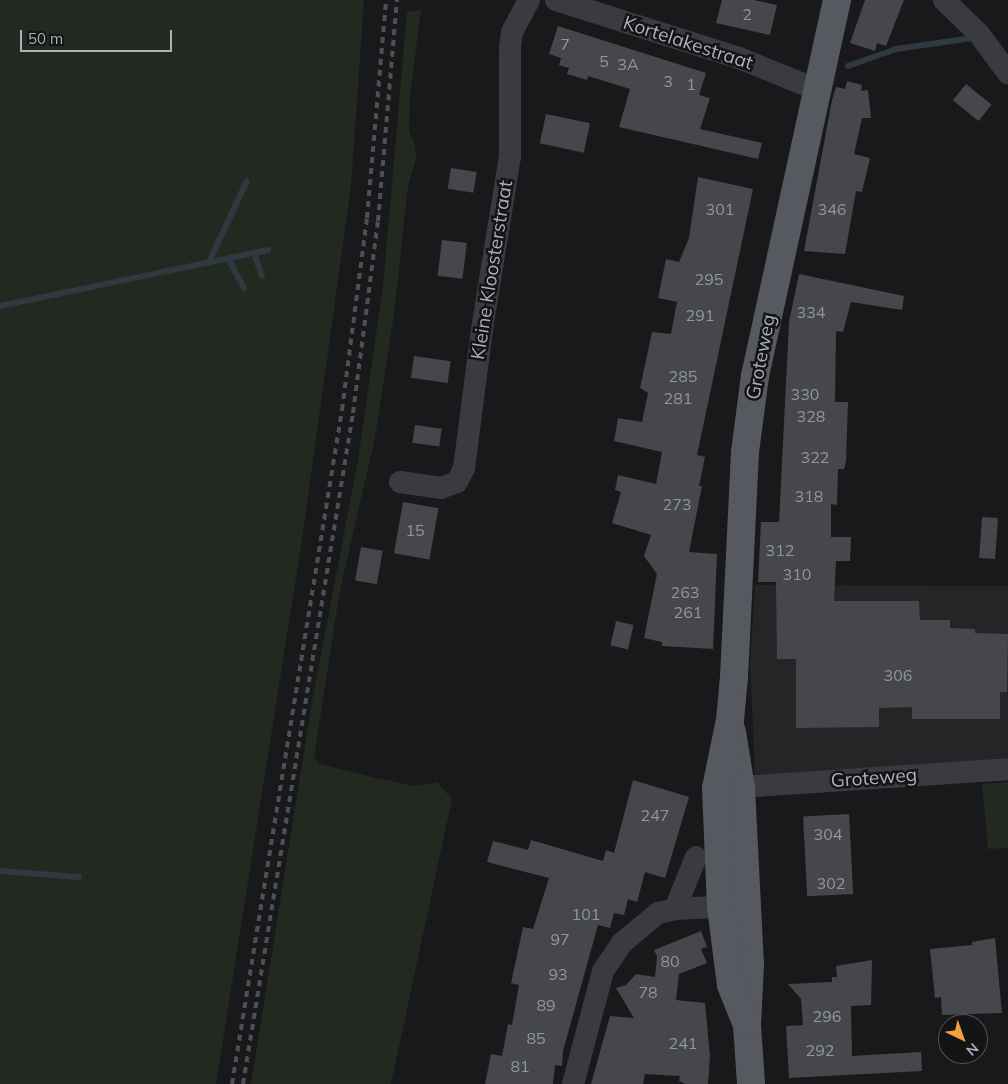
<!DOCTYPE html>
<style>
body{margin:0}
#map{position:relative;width:1008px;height:1084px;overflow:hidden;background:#19191b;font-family:Mulish,sans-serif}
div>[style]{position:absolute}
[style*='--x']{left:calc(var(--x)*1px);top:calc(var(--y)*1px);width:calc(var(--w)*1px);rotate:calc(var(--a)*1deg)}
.built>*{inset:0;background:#252528}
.green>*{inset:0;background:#212921}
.stream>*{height:6px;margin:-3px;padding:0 3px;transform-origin:3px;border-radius:3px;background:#2f393f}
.building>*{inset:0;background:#45474b;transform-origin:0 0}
.minor>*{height:22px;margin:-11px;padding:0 11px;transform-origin:11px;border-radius:11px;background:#3a3b40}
.primary>*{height:28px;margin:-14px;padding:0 14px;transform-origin:14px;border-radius:14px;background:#56595f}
.rail>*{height:4px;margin-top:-2px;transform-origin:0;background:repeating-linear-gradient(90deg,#4d5055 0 6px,transparent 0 11px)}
span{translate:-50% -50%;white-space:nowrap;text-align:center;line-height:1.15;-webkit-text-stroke:5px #141416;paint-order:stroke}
.number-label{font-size:16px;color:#92969e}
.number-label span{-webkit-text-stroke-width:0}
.street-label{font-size:19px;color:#abb1ba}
.north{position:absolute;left:938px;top:1014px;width:50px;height:50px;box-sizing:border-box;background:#141416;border:1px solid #505358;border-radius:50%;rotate:138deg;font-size:14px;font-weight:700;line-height:20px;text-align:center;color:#abb1ba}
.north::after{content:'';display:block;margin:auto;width:18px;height:22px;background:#efa13d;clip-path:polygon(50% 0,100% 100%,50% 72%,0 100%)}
.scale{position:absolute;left:20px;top:30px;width:152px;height:22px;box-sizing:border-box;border:2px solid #abb1ba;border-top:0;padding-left:6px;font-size:15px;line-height:18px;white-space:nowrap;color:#abb1ba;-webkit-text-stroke:4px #141416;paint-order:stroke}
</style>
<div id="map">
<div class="built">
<i style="clip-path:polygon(755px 585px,1008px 586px,1008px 761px,755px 775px,750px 660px)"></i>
</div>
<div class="green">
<i style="clip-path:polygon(0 0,364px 0,351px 186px,303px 533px,216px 1084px,0 1084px)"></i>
<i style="clip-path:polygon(421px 10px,410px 96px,409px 132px,415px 144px,416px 159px,408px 186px,394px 314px,375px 438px,340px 590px,314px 757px,320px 764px,372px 777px,415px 786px,437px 782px,452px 799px,391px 1084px,251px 1084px,312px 702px,358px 460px,383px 286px,407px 12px)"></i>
<i style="clip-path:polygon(1008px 782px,1008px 848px,988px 849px,982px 784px)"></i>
</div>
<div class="stream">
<i style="--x:848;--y:66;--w:51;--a:-19.5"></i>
<i style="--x:896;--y:49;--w:77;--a:-8.2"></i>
<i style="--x:254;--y:253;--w:24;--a:71"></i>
<i style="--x:228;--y:258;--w:34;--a:62"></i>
<i style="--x:209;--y:262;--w:89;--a:-64.9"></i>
<i style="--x:0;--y:306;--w:274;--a:-11.8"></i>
<i style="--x:0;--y:871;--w:79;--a:4.3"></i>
</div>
<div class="building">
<i style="clip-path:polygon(722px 0,754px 0,777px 5px,770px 35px,716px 23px)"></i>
<i style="clip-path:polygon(865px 0,904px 0,886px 46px,877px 43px,875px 51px,850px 43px)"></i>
<i style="clip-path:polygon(558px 26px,706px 73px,699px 95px,710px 98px,700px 129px,762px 143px,758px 159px,619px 127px,630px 89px,588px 76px,587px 80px,567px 74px,569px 68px,559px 65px,561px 58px,549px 54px)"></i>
<i style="clip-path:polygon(847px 81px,862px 85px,861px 91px,868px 90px,871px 118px,862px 118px,854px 154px,870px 158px,862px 192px,856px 191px,845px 254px,804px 251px,832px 100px,836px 87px,845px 89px)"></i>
<i style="left:966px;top:84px;width:33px;height:21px;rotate:39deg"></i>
<i style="left:546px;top:114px;width:45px;height:30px;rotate:12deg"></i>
<i style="left:451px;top:168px;width:26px;height:21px;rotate:9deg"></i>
<i style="clip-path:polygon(698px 177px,753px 189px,697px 455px,705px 457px,699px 486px,702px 486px,689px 552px,717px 554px,713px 649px,662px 646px,662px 642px,644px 638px,657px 574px,644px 556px,651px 535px,612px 523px,621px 492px,615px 490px,618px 475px,656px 484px,662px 452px,614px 441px,618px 418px,642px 422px,648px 393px,640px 388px,652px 332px,671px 334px,677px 302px,658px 298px,666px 259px,679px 262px,689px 238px)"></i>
<i style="left:442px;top:240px;width:25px;height:36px;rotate:7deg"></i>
<i style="clip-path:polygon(799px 274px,904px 296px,902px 310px,851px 302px,843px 332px,836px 331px,835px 402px,848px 402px,846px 461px,844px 469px,838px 469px,837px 505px,831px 504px,831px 537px,851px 537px,850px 561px,836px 561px,834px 601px,919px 601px,920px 620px,950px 620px,950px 628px,975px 629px,975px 633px,1008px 634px,1007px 692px,1000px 692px,1000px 719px,912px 719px,912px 707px,879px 708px,879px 727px,796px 728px,796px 659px,777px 659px,776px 582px,758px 582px,761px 522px,779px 522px,789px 322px)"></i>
<i style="left:414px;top:356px;width:37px;height:22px;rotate:8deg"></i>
<i style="left:415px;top:425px;width:27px;height:18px;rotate:8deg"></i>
<i style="left:403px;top:502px;width:36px;height:52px;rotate:10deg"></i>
<i style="left:982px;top:517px;width:16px;height:41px;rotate:4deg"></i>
<i style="left:361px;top:547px;width:22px;height:34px;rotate:10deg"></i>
<i style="left:616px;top:621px;width:18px;height:25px;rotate:13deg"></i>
<i style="clip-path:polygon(633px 780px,689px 797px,665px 878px,645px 872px,637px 902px,628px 899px,624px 915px,614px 913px,610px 928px,598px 925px,563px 1051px,562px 1066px,555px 1065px,553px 1084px,485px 1084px,491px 1054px,502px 1056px,508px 1024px,512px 1025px,519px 985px,511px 983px,523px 927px,533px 929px,549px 878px,487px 862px,493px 841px,528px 850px,531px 840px,603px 861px,606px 850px,614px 853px)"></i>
<i style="left:849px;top:814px;width:80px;height:46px;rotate:87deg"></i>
<i style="clip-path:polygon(701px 931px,707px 947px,701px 949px,707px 963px,679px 974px,676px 1000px,705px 1003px,710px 1056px,708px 1084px,686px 1084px,679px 1081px,680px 1076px,645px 1074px,643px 1084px,591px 1084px,610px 1016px,634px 1018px,616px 988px,626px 985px,636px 974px,655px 977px,657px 956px,654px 950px)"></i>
<i style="clip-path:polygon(995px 938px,1002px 1013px,942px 1015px,941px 997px,935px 998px,930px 949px,972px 945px,972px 942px)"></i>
<i style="clip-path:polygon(872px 960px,871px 1005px,851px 1006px,852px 1056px,921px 1052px,922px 1071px,789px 1078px,786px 1026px,803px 1025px,801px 999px,788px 984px,832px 982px,832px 977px,837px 977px,836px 966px)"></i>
</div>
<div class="minor">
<i style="--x:556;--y:0;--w:192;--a:17.6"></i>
<i style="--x:739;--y:58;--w:85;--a:22.1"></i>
<i style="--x:944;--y:0;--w:49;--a:44.2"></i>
<i style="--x:979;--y:34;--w:49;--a:53.4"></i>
<i style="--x:400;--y:482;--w:41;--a:8.3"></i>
<i style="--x:441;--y:488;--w:17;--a:-21"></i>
<i style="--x:457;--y:482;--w:16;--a:-63"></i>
<i style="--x:464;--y:468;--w:140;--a:-82.6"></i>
<i style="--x:482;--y:329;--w:174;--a:-80.8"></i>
<i style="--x:510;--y:157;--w:109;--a:-90"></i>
<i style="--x:510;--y:48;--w:16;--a:-83"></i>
<i style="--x:512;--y:32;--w:36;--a:-62"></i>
<i style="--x:725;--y:788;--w:284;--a:-3.8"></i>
<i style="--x:675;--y:909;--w:56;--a:-68"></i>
<i style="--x:573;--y:1084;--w:117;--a:-75.1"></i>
<i style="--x:603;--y:971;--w:34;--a:-56"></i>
<i style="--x:622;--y:943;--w:47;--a:-39.8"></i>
<i style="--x:658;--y:913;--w:17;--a:-13"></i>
<i style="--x:675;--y:909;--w:61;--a:-2.8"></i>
</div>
<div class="primary">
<i style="--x:732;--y:732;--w:57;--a:80.9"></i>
<i style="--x:741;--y:788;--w:176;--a:87.1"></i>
<i style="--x:750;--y:964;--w:61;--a:92.8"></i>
<i style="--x:747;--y:1025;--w:59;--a:86.1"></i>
<i style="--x:747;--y:1025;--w:43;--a:-111.8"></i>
<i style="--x:731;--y:985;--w:79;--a:-97.3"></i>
<i style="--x:721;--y:907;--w:119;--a:-92.4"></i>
<i style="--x:716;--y:788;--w:69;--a:-78.4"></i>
<i style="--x:730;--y:720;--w:43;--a:-84.7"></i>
<i style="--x:734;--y:677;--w:225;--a:-87.2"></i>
<i style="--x:745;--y:452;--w:77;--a:-82.5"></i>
<i style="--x:755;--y:376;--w:385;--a:-77.7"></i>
</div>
<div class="rail">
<i style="--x:232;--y:1084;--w:683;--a:-80.73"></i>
<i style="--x:342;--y:410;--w:194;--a:-82.6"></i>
<i style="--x:367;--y:218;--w:219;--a:-85"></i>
<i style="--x:243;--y:1084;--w:680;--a:-80.69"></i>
<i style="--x:353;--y:413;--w:194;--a:-82.6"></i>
<i style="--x:378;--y:221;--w:222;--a:-85.1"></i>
</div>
<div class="number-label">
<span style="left:747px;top:14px">2</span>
<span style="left:565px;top:44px">7</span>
<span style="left:604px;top:61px">5</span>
<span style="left:628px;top:64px">3A</span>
<span style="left:668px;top:81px">3</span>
<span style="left:691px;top:84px">1</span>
<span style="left:720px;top:209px">301</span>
<span style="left:832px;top:209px">346</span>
<span style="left:709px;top:279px">295</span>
<span style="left:811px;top:312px">334</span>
<span style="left:700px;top:315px">291</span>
<span style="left:683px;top:376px">285</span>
<span style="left:805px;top:394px">330</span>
<span style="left:678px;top:398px">281</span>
<span style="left:811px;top:416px">328</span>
<span style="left:815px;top:457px">322</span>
<span style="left:809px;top:496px">318</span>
<span style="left:677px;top:504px">273</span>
<span style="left:415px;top:530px">15</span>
<span style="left:780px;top:550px">312</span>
<span style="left:797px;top:574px">310</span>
<span style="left:685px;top:592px">263</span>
<span style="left:688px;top:612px">261</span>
<span style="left:898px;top:675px">306</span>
<span style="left:655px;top:815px">247</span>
<span style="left:828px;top:834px">304</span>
<span style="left:831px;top:883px">302</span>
<span style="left:586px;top:914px">101</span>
<span style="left:560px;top:939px">97</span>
<span style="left:670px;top:961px">80</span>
<span style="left:558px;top:974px">93</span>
<span style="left:648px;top:992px">78</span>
<span style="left:546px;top:1005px">89</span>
<span style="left:827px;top:1016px">296</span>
<span style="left:536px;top:1038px">85</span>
<span style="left:683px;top:1043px">241</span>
<span style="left:820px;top:1050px">292</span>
<span style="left:520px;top:1066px">81</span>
</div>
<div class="street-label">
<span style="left:688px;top:43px;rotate:18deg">Kortelakestraat</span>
<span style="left:492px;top:270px;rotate:-81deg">Kleine Kloosterstraat</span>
<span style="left:761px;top:357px;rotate:-79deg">Groteweg</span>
<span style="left:874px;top:778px;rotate:-4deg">Groteweg</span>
</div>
<div class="north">N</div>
<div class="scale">50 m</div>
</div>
